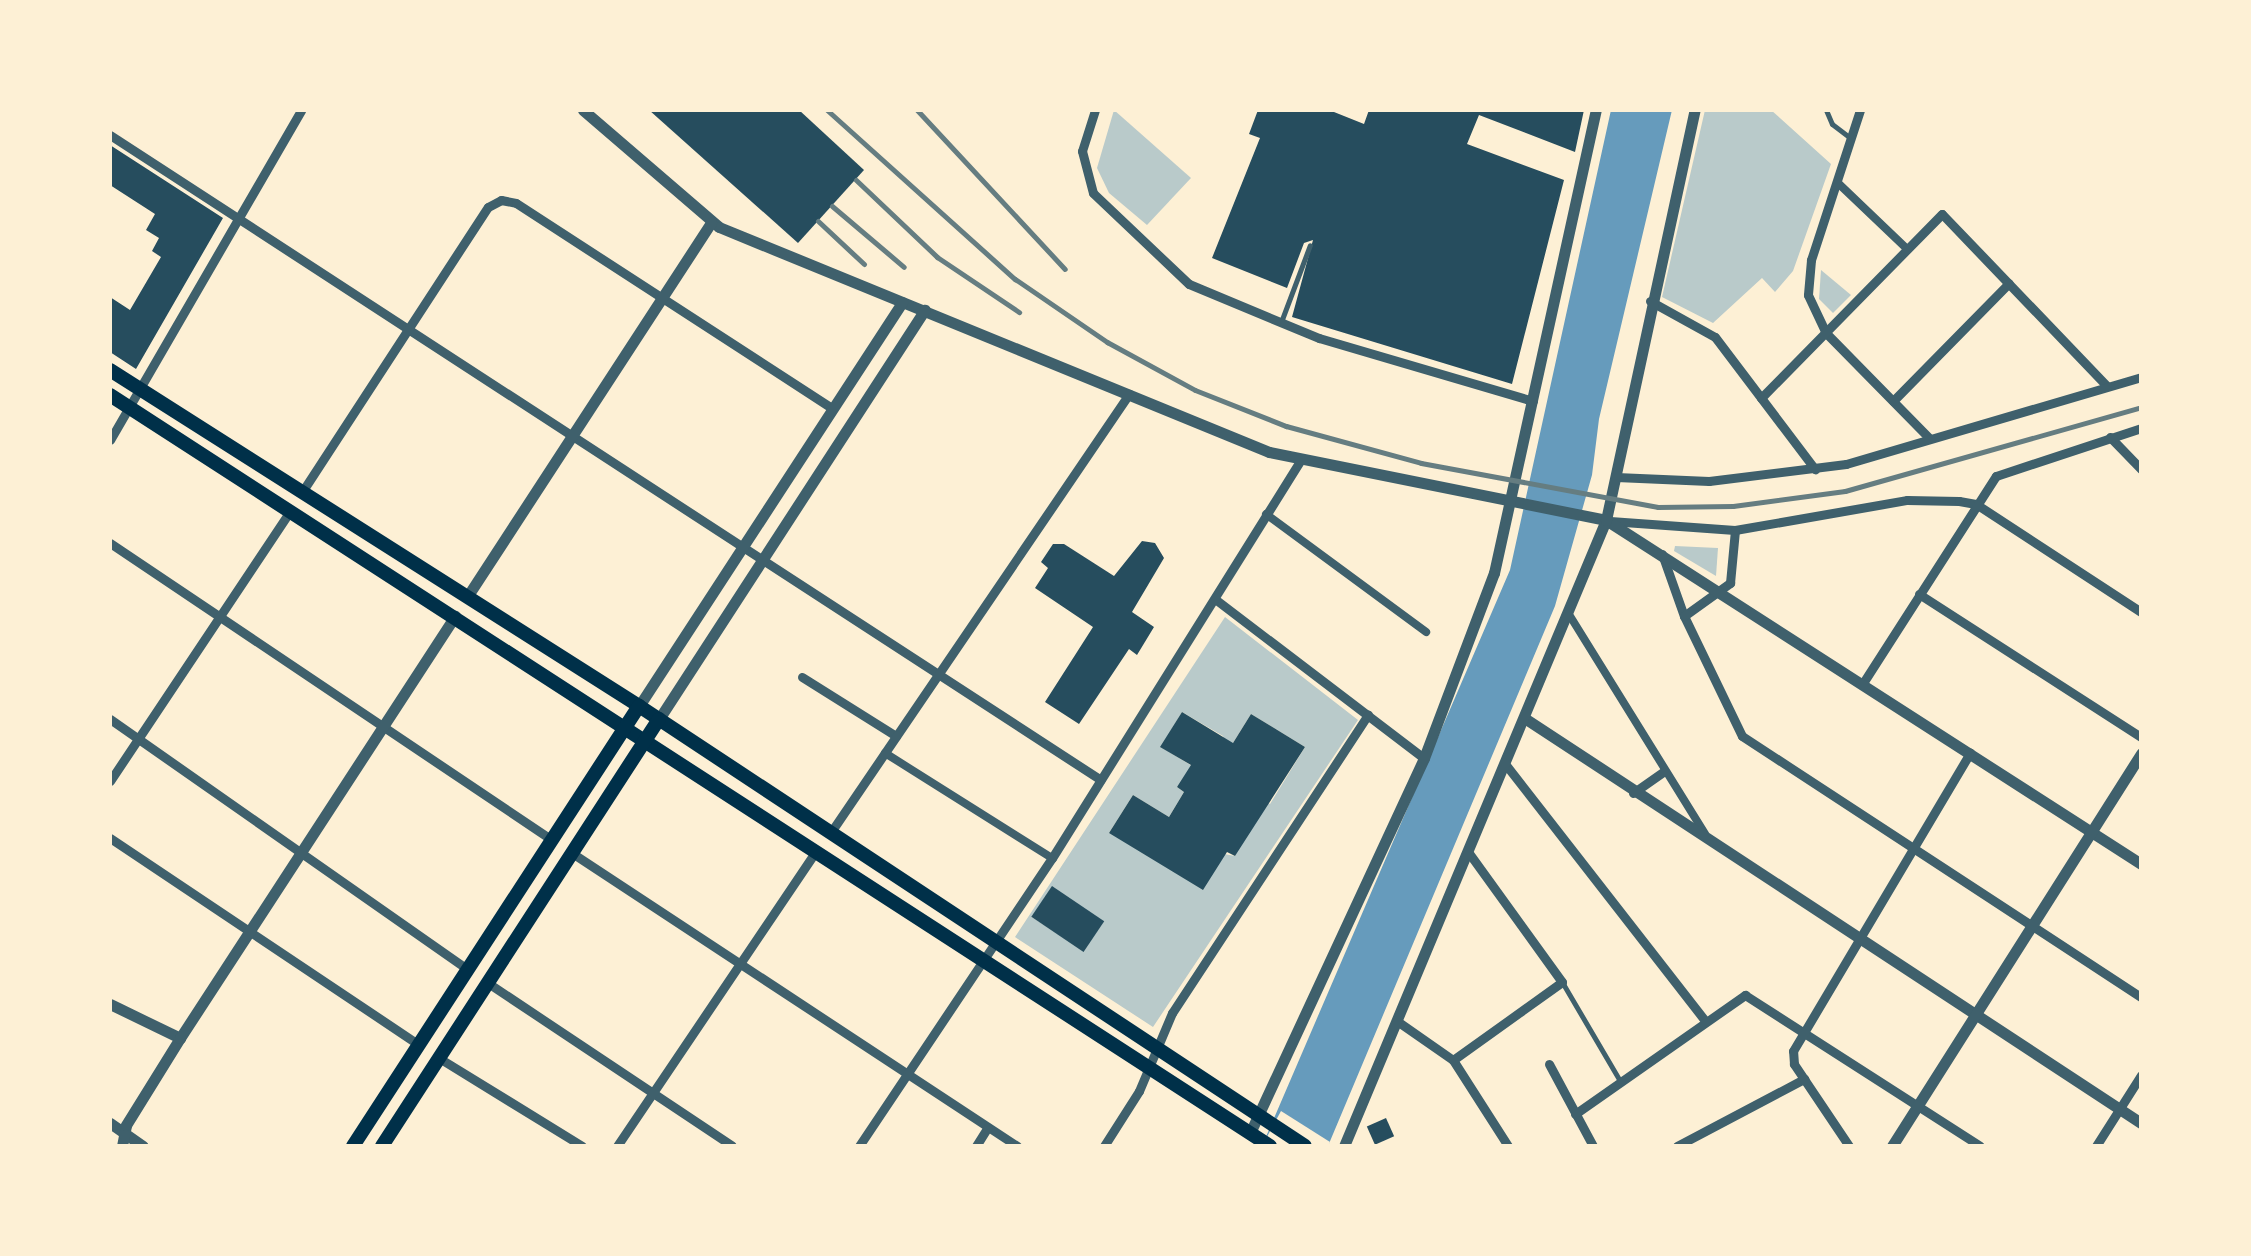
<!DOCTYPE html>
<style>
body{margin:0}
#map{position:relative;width:2251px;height:1256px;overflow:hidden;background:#fdf0d5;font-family:"PT Sans",sans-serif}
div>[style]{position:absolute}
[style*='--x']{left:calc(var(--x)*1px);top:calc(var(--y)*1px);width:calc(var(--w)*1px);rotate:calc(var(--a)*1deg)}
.green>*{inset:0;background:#b9caca}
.water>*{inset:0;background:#669bbc}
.pier>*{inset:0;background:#fdf0d5}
.building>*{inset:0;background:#264d5e;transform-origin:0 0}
.service>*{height:5px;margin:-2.5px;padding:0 2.5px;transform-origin:2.5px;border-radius:2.5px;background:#3f606c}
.pedestrian>*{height:8px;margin:-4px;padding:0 4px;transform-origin:4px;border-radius:4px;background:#3f606c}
.minor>*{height:9px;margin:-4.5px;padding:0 4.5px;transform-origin:4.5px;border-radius:4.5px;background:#3f606c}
.tertiary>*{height:11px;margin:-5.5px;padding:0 5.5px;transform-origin:5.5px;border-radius:5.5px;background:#3f606c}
.secondary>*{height:14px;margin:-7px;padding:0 7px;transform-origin:7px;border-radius:7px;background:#003049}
.rail>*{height:5px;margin:-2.5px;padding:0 2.5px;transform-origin:2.5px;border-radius:2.5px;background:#657d81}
span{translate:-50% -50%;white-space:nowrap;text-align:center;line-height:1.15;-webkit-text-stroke:8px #fdf0d5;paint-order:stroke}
.frame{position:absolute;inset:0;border:112px solid #fdf0d5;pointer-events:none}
</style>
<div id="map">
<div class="green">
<i style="clip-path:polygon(1114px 110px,1191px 178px,1147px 225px,1109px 193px,1097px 168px)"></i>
<i style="clip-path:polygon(1705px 110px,1771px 110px,1831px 164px,1793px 271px,1775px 292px,1762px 278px,1713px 323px,1662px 297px)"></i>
<i style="clip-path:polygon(1821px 270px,1851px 295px,1833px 313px,1819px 299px)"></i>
<i style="clip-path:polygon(1675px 546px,1718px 548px,1716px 576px,1674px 551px)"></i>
<i style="clip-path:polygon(evenodd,1225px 617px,1358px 720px,1153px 1027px,1015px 937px,1225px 617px,1182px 712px,1223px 736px,1228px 751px,1251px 714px,1305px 747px,1270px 804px,1253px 794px,1235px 856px,1109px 833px,1133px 795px,1169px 817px,1184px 792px,1177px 787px,1197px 769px,1161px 747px,1182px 712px,1225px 617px,1052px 887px,1084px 951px,1032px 917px,1052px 887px)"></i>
</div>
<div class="water">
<i style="clip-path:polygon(1611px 110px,1672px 110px,1599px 419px,1592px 475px,1555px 606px,1328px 1146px,1262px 1146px,1510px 570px)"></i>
</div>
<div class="pier">
<i style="clip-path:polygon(1281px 1111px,1330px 1142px,1328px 1146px,1262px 1146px)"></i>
</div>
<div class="building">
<i style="clip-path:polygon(649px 110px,799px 110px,864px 170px,798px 243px)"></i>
<i style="clip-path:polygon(1258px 110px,1329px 110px,1364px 124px,1369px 110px,1584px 110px,1575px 152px,1479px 115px,1467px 144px,1564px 180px,1512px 384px,1292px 317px,1313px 240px,1304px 243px,1287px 288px,1212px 258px,1260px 138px,1249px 134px)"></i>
<i style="clip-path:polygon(110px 145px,223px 218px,136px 369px,110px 352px,110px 297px,130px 310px,161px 257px,152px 251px,159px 238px,146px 230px,155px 214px,110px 185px)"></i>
<i style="clip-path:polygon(1142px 541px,1155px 543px,1164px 558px,1132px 612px,1154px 627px,1137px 655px,1129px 649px,1079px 724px,1045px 702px,1093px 627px,1035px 588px,1048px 568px,1041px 562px,1053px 544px,1064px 544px,1114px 576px)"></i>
<i style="clip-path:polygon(1182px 712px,1233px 743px,1251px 714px,1305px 747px,1235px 856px,1227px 852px,1203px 890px,1109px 833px,1133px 795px,1169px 817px,1184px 792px,1177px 787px,1191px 765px,1160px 747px)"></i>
<i style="left:1052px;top:886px;width:63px;height:37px;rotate:34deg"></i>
<i style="left:1386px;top:1118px;width:20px;height:21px;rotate:66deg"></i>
</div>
<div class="service">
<i style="--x:1826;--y:110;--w:15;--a:67"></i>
<i style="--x:1832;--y:124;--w:21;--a:37"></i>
<i style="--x:1281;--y:322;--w:82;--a:-69.4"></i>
<i style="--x:1562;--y:982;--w:115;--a:59.6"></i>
</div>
<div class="pedestrian">
<i style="--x:1839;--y:184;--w:94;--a:43.7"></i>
<i style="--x:1266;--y:514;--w:199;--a:36.4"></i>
<i style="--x:1570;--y:616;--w:256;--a:58.2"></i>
<i style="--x:885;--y:753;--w:197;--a:32.2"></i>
</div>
<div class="minor">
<i style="--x:1095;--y:110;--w:43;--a:107.6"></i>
<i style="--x:1082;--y:151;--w:43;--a:75.3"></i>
<i style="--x:1093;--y:193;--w:132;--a:43.5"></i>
<i style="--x:1189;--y:284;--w:141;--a:22.6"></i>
<i style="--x:1319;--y:338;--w:223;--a:16.4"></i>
<i style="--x:1860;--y:110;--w:158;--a:108.1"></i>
<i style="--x:1811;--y:260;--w:35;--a:95"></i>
<i style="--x:1808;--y:295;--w:42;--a:64.7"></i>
<i style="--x:1826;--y:333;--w:148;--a:45.5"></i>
<i style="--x:110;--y:135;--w:1182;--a:33.06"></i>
<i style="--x:1650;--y:301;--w:74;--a:29"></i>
<i style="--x:1715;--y:337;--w:166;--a:52.9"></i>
<i style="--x:1761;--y:398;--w:258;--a:-45.5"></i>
<i style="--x:1942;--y:214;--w:238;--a:46.2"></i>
<i style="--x:1893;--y:401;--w:165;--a:-45.5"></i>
<i style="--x:2110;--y:437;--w:45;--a:45.9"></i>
<i style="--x:110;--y:440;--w:381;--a:-59.9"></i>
<i style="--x:1616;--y:477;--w:93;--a:2.5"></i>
<i style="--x:1709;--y:481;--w:138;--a:-7.1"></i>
<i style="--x:1846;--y:464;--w:308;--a:-16.4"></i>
<i style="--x:302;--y:492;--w:340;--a:-56.9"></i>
<i style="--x:488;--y:207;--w:15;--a:-28"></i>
<i style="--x:501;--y:200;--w:15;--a:11"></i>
<i style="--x:516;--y:203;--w:378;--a:33"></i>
<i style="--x:1610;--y:521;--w:125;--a:4.1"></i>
<i style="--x:1735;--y:530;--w:175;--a:-9.9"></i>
<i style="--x:1907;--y:500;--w:52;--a:1.1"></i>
<i style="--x:1959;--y:501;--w:17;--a:10"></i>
<i style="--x:1976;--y:504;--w:197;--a:33.2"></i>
<i style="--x:110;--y:543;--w:533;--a:33.9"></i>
<i style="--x:1662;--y:554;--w:66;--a:70.5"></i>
<i style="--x:1684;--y:616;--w:133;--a:64.2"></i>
<i style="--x:1742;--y:736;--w:477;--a:33.2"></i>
<i style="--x:1919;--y:594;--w:264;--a:32.8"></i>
<i style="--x:1215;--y:599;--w:263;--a:37.3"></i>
<i style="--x:1684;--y:616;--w:57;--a:-35.7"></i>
<i style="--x:1730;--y:583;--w:53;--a:-84.6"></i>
<i style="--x:802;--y:677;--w:111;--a:32.1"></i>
<i style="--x:1863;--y:683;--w:246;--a:-57.3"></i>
<i style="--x:1996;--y:476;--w:153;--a:-18.3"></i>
<i style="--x:110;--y:719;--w:437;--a:35"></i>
<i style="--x:1506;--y:765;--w:324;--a:52.1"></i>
<i style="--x:110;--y:781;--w:324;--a:-56.3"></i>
<i style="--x:1633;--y:793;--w:37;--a:-35"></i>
<i style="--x:831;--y:832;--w:530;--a:-55.77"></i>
<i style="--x:110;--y:838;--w:372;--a:33.8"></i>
<i style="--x:572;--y:853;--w:533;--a:33.36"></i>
<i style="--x:488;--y:983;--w:293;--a:33.7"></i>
<i style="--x:1397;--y:1021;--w:68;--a:34.9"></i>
<i style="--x:1453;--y:1060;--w:102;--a:57.4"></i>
<i style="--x:439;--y:1058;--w:168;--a:31.6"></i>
<i style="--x:1453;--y:1060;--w:134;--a:-35.6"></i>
<i style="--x:1562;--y:982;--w:159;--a:-125.8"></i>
<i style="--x:1549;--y:1064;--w:93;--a:61.8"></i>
<i style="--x:1575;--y:1114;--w:208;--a:-35"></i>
<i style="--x:1745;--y:995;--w:279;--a:32.7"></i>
<i style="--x:617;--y:1146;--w:356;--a:-56"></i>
<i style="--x:859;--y:1146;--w:347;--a:-56.2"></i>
<i style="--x:1052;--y:858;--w:467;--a:-58"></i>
<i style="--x:976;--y:1146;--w:22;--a:-58"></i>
<i style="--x:1104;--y:1146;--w:65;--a:-57.5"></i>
<i style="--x:1139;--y:1091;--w:85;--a:-67.1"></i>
<i style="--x:1172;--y:1013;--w:357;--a:-56.7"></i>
<i style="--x:1677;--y:1146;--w:144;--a:-27.8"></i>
<i style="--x:1849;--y:1146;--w:99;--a:-123.9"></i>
<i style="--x:1794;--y:1064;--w:13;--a:-94"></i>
<i style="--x:1793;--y:1051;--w:347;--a:-59.3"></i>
<i style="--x:2096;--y:1146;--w:84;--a:-57.6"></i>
</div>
<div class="tertiary">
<i style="--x:583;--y:110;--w:179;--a:40.7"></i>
<i style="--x:719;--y:227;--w:594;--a:22.25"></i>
<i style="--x:1269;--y:452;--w:344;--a:11.4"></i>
<i style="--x:1606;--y:520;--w:636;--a:32.74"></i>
<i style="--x:467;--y:597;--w:447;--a:-56.9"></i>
<i style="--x:639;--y:706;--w:482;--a:-56.9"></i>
<i style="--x:659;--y:719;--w:488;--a:-57"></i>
<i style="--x:1526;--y:719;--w:736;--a:33.3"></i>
<i style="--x:110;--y:1004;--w:78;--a:25.9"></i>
<i style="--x:110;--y:1123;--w:40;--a:34.9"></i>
<i style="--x:1250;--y:1133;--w:413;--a:-65.1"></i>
<i style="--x:1424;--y:758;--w:198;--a:-69.3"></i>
<i style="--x:1494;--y:573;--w:474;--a:-77.6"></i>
<i style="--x:122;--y:1146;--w:21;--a:-79"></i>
<i style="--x:126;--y:1125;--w:102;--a:-58.2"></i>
<i style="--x:180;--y:1038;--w:504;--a:-56.91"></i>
<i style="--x:1344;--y:1146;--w:679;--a:-67.29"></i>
<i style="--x:1606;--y:520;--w:420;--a:-77.8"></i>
<i style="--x:1892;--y:1146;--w:465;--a:-57.6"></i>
</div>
<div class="secondary">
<i style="--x:110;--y:370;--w:627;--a:32.42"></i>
<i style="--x:639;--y:706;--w:798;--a:33.45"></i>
<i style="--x:110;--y:395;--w:1382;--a:32.92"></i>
<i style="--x:353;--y:1146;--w:525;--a:-56.98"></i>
<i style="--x:382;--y:1146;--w:509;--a:-57.03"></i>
</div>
<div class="rail">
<i style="--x:827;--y:110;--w:253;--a:42"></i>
<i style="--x:1015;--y:279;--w:112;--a:34.4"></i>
<i style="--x:1107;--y:342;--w:100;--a:28.6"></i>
<i style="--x:1195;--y:390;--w:98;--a:21.6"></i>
<i style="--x:1286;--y:426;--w:140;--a:15.3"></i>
<i style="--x:1421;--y:463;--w:241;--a:10.5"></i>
<i style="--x:1658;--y:507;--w:75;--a:-0.8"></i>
<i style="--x:1733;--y:506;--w:113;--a:-7.6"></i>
<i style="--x:1845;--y:491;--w:308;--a:-15.8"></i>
<i style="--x:917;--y:110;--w:217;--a:47.1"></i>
<i style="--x:856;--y:180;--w:112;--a:43.5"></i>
<i style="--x:937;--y:257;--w:99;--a:33.9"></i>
<i style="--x:832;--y:206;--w:94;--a:40.3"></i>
<i style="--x:818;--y:221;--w:63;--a:43.1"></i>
</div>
<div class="frame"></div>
</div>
